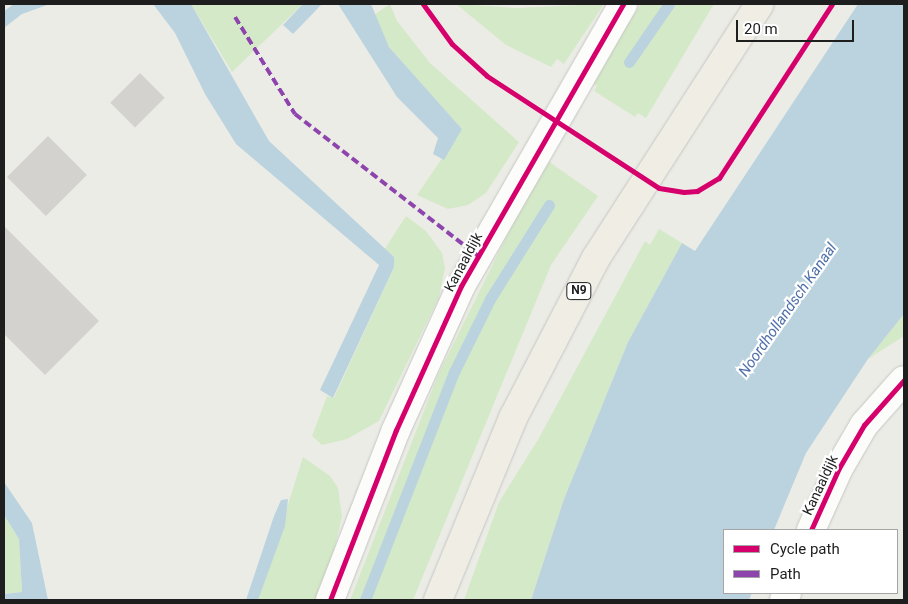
<!DOCTYPE html>
<style>
body{margin:0}
#map{position:relative;width:908px;height:604px;overflow:hidden;background:#ecece7;font-family:Roboto,sans-serif}
div>[style]{position:absolute}
[style*='--x']{left:calc(var(--x)*1px);top:calc(var(--y)*1px);width:calc(var(--w)*1px);rotate:calc(var(--a)*1deg)}
.grass>*{inset:0;background:#d4e9c7}
.water>*{inset:0;background:#bbd3df}
.stream>*{height:11px;margin:-5.5px;padding:0 5.5px;transform-origin:5.5px;border-radius:5.5px;background:#bbd3df}
.building>*{inset:0;background:#d3d2ce;transform-origin:0 0}
.roads{filter:drop-shadow(0 0 1px #c5c5c3) drop-shadow(0 0 1px #c5c5c3)}
.minor>*{height:28px;margin:-14px;padding:0 14px;transform-origin:14px;border-radius:14px;background:#fcfcfb}
.major>*{height:28px;margin:-14px;padding:0 14px;transform-origin:14px;border-radius:14px;background:#f0ede4}
.quiet>*{height:4px;margin-top:-2px;transform-origin:0;background:repeating-linear-gradient(90deg,#8e44ad 0 8px,transparent 0 12px)}
.cycleway>*{height:5px;margin:-2.5px;padding:0 2.5px;transform-origin:2.5px;border-radius:2.5px;background:#d6006c}
span{translate:-50% -50%;white-space:nowrap;text-align:center;line-height:1.15;-webkit-text-stroke:4.5px #fff;paint-order:stroke}
.shield-label span{padding:1px 4px;background:#fff;border:1px solid;border-radius:4px;-webkit-text-stroke-width:0}
.shield-label{font-size:12px;color:#1e1e1e;font-weight:700}
.street-label{font-size:14px;color:#1e1e1e}
.water-label{font-size:15px;color:#4e6faa;font-style:italic}
.frame{position:absolute;inset:0;border:5px solid #1e1e1e;pointer-events:none}
.legend{position:absolute;left:723px;top:529px;width:175px;height:65px;box-sizing:border-box;background:#fff;border:1px solid #a5a5a5;margin:0;padding:6px 9px;list-style:none;font-size:15px;color:#1e1e1e}
.legend li{display:flex;align-items:center;gap:10px;height:25px}
.legend b{width:25px;border:1px solid #a5a5a5}
.scale{position:absolute;left:736px;top:20px;width:118px;height:22px;box-sizing:border-box;border:2px solid #1e1e1e;border-top:0;padding-left:6px;font-size:15px;line-height:18px;white-space:nowrap;color:#1e1e1e;-webkit-text-stroke:4px #fff;paint-order:stroke}
</style>
<div id="map">
<div class="grass">
<i style="clip-path:polygon(191px 4px,303px 4px,232px 72px)"></i>
<i style="clip-path:polygon(390px 4px,397px 21px,430px 63px,519px 142px,486px 193px,468px 205px,448px 209px,417px 195px,462px 129px,389px 47px,374px 15px)"></i>
<i style="clip-path:polygon(456px 4px,516px 8px,604px 4px,564px 64px,557px 59px,551px 67px,506px 45px)"></i>
<i style="clip-path:polygon(641px 4px,714px 4px,646px 118px,638px 113px,635px 117px,594px 91px,597px 86px,590px 82px)"></i>
<i style="clip-path:polygon(545px 159px,598px 196px,551px 265px,413px 600px,350px 600px,438px 375px)"></i>
<i style="clip-path:polygon(406px 216px,426px 231px,442px 253px,445px 268px,439px 297px,379px 421px,347px 439px,322px 445px,312px 436px,327px 396px,334px 398px,394px 267px,394px 257px,384px 250px)"></i>
<i style="clip-path:polygon(659px 229px,682px 243px,628px 342px,564px 499px,531px 600px,464px 600px,499px 502px,539px 438px,645px 241px,650px 245px)"></i>
<i style="clip-path:polygon(904px 314px,904px 336px,868px 359px)"></i>
<i style="clip-path:polygon(303px 457px,330px 476px,338px 488px,342px 516px,332px 559px,316px 600px,258px 600px)"></i>
<i style="clip-path:polygon(4px 515px,19px 539px,22px 592px,4px 594px)"></i>
</div>
<div class="water">
<i style="clip-path:polygon(14px 4px,50px 4px,22px 14px,4px 28px,4px 11px)"></i>
<i style="clip-path:polygon(153px 4px,191px 4px,269px 141px,394px 257px,394px 267px,333px 398px,320px 390px,379px 265px,236px 144px,205px 94px,175px 33px)"></i>
<i style="clip-path:polygon(303px 4px,322px 4px,293px 34px,283px 25px)"></i>
<i style="clip-path:polygon(338px 4px,371px 4px,389px 47px,462px 129px,444px 160px,433px 154px,438px 138px,397px 97px)"></i>
<i style="clip-path:polygon(858px 4px,904px 4px,904px 314px,868px 359px,806px 453px,774px 530px,724px 530px,724px 593px,752px 593px,749px 600px,531px 600px,564px 499px,628px 342px,682px 243px,695px 251px)"></i>
<i style="clip-path:polygon(4px 482px,32px 523px,48px 600px,4px 600px,4px 594px,22px 592px,19px 539px,4px 515px)"></i>
<i style="clip-path:polygon(288px 499px,285px 526px,258px 600px,246px 600px,274px 516px,281px 500px)"></i>
</div>
<div class="stream">
<i style="--x:629;--y:62;--w:70;--a:-55.4"></i>
<i style="--x:365;--y:600;--w:245;--a:-68.7"></i>
<i style="--x:454;--y:372;--w:81;--a:-63.7"></i>
<i style="--x:490;--y:299;--w:111;--a:-57.9"></i>
</div>
<div class="building">
<i style="left:140px;top:73px;width:35px;height:42px;rotate:45deg"></i>
<i style="left:48px;top:136px;width:55px;height:58px;rotate:45deg"></i>
<i style="clip-path:polygon(4px 226px,99px 321px,45px 375px,4px 334px)"></i>
</div>
<div class="roads">
<div class="minor">
<i style="--x:811;--y:530;--w:68;--a:-65.7"></i>
<i style="--x:839;--y:468;--w:50;--a:-59.8"></i>
<i style="--x:864;--y:425;--w:60;--a:-48.4"></i>
<i style="--x:330;--y:600;--w:182;--a:-68.8"></i>
<i style="--x:396;--y:430;--w:158;--a:-65.7"></i>
<i style="--x:461;--y:286;--w:325;--a:-60.1"></i>
<i style="--x:784;--y:600;--w:8;--a:-67"></i>
</div>
<div class="major">
<i style="--x:438;--y:600;--w:197;--a:-67.6"></i>
<i style="--x:513;--y:418;--w:180;--a:-62.6"></i>
<i style="--x:596;--y:258;--w:302;--a:-57.2"></i>
</div>
</div>
<div class="quiet">
<i style="--x:235;--y:17;--w:114;--a:58.3"></i>
<i style="--x:295;--y:114;--w:232;--a:37.8"></i>
</div>
<div class="cycleway">
<i style="--x:423;--y:4;--w:49;--a:54.1"></i>
<i style="--x:452;--y:44;--w:47;--a:42.4"></i>
<i style="--x:487;--y:76;--w:205;--a:33.1"></i>
<i style="--x:659;--y:188;--w:25;--a:9"></i>
<i style="--x:684;--y:192;--w:13;--a:-4"></i>
<i style="--x:697;--y:191;--w:26;--a:-31"></i>
<i style="--x:719;--y:178;--w:207;--a:-57"></i>
<i style="--x:811;--y:530;--w:68;--a:-65.7"></i>
<i style="--x:839;--y:468;--w:50;--a:-59.8"></i>
<i style="--x:864;--y:425;--w:60;--a:-48.4"></i>
<i style="--x:330;--y:600;--w:182;--a:-68.8"></i>
<i style="--x:396;--y:430;--w:158;--a:-65.7"></i>
<i style="--x:461;--y:286;--w:325;--a:-60.1"></i>
</div>
<div class="shield-label">
<span style="left:579px;top:291px">N9</span>
</div>
<div class="street-label">
<span style="left:463px;top:262px;rotate:-62deg">Kanaaldijk</span>
<span style="left:820px;top:485px;rotate:-65deg">Kanaaldijk</span>
</div>
<div class="water-label">
<span style="left:788px;top:310px;rotate:-55deg">Noordhollandsch Kanaal</span>
</div>
<div class="frame"></div>
<ul class="legend">
<li><b style="height:6px;background:#d6006c"></b>Cycle path</li>
<li><b style="height:6px;background:#8e44ad"></b>Path</li>
</ul>
<div class="scale">20 m</div>
</div>
